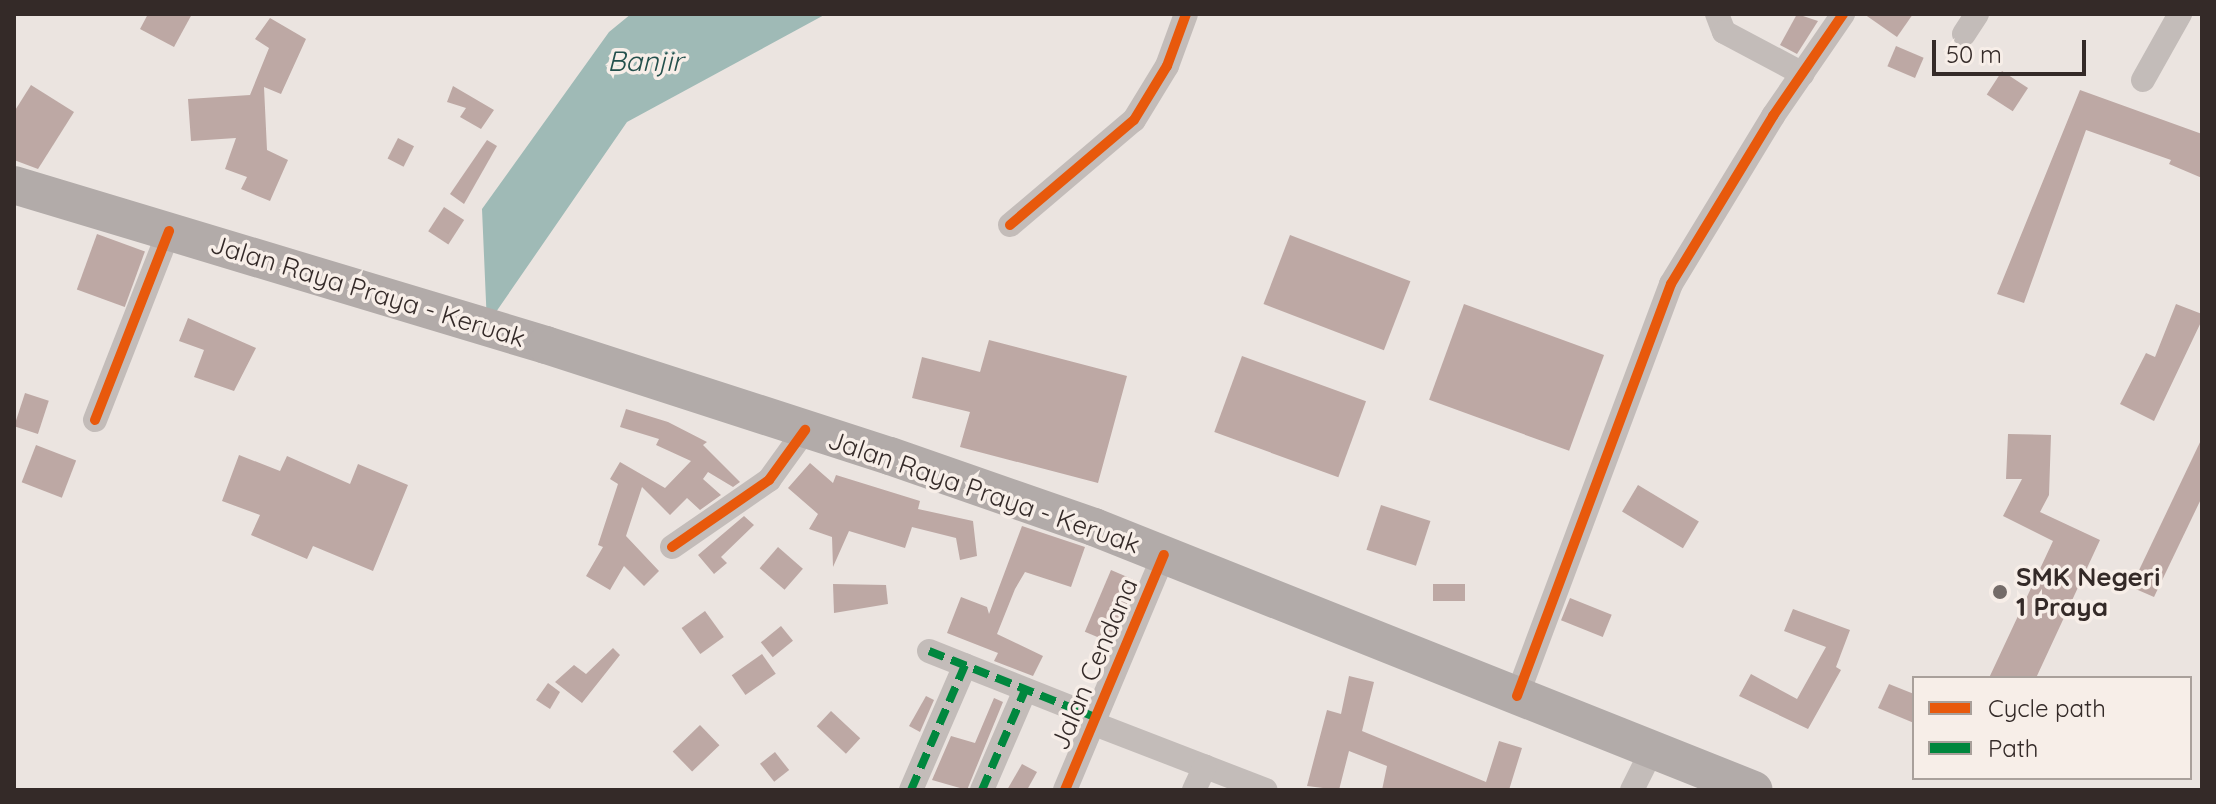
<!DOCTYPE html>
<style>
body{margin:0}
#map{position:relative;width:2216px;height:804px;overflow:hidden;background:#ebe4e0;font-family:Quicksand,sans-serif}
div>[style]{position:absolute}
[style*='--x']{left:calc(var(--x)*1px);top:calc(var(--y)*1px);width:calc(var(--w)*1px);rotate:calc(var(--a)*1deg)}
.water>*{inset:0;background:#9fbab6}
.building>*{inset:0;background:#bda8a4;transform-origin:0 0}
.street>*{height:24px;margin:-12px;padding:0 12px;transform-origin:12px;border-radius:12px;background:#c3bcb9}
.primary>*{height:38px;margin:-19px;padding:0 19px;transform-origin:19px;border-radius:19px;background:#b2aba9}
.quiet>*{height:8px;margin-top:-4px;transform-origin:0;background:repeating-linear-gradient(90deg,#00873e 0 16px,transparent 0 24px)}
.cycleway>*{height:10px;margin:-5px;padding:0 5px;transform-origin:5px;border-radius:5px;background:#e8590c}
.dots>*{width:22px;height:22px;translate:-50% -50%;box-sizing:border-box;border:4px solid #f7eee8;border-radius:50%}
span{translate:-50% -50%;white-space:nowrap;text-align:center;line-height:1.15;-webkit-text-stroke:7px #f7eee8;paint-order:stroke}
.street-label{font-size:26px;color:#342a28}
.poi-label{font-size:26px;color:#342a28;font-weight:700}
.left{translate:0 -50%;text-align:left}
.water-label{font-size:28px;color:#23504c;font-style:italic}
.frame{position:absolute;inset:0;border:16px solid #342a28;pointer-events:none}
.legend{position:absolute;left:1912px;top:676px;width:280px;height:104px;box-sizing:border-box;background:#f7eee8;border:2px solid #a9a09b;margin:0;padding:10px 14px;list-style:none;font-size:24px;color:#342a28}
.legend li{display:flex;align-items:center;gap:16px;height:40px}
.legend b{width:40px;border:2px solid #a9a09b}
.scale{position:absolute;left:1932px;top:40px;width:154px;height:36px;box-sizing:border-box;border:4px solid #342a28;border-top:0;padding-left:10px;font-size:24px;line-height:28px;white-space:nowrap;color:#342a28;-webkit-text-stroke:6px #f7eee8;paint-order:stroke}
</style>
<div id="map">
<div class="water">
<i style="clip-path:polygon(631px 14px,826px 14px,627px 122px,487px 325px,482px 209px,609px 32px)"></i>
</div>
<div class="building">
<i style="clip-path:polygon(148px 14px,192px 14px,174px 47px,140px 29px)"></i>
<i style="clip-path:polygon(1797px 14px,1818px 21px,1797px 54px,1780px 45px)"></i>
<i style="clip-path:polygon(1864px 14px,1913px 14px,1897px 37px)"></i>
<i style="clip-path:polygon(270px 18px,306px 39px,281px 94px,264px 87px,267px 150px,288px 160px,270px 201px,241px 189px,247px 177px,225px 169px,236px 138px,191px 141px,188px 99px,250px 95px,269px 48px,255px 39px)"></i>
<i style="left:1896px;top:46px;width:30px;height:22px;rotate:23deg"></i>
<i style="left:2002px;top:71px;width:31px;height:28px;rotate:33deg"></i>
<i style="clip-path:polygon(31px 85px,74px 112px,38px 169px,14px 160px,14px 112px)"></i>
<i style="clip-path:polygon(453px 86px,494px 110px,481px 129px,460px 117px,466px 108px,447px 102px)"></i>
<i style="clip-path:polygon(2080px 90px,2202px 134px,2202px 178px,2169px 164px,2171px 160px,2086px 130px,2024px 303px,1997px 294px)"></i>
<i style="left:398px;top:138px;width:18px;height:23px;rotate:27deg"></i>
<i style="clip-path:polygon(487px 140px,497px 146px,464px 204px,450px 194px)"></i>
<i style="left:444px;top:207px;width:24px;height:29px;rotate:33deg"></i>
<i style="left:97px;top:234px;width:51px;height:59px;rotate:20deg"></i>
<i style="left:1290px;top:235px;width:129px;height:74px;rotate:21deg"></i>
<i style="left:1464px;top:304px;width:149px;height:102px;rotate:20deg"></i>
<i style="clip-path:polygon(2176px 304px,2202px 314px,2202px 320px,2154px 421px,2120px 404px,2146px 353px,2155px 357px)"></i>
<i style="clip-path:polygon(188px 318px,256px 348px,234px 391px,194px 377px,204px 350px,179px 341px)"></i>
<i style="clip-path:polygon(989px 340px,1127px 376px,1098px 483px,960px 447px,970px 412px,912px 398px,922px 357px,980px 372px)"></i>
<i style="left:1242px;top:356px;width:132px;height:81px;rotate:20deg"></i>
<i style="left:25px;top:393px;width:25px;height:35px;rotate:18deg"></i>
<i style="clip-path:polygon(626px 409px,668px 422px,707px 442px,703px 445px,740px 482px,733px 487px,708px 472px,703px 479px,721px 495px,700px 510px,687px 498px,670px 515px,642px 487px,626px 536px,659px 571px,644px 586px,624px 566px,610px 590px,586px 576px,603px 547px,598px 545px,618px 484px,610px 479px,620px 462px,665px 488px,691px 461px,656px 445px,659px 439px,620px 427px)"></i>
<i style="clip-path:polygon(2008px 434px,2051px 435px,2049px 495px,2040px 512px,2100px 540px,2036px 678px,1989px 678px,2053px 541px,2003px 516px,2022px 479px,2006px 479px)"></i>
<i style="clip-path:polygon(2202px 438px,2202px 497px,2154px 597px,2131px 587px)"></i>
<i style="left:36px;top:445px;width:43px;height:40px;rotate:21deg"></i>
<i style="clip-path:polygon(239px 455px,280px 471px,287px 456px,350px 484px,358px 464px,408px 485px,373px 571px,313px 546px,307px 559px,251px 535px,260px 515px,222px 501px)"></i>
<i style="clip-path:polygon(810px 463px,833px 483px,836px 475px,920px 501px,918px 509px,973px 521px,977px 556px,960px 560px,956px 538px,912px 527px,905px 548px,849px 531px,833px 567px,832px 537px,809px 529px,818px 514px,788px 488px)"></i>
<i style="left:1638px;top:485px;width:71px;height:31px;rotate:31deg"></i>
<i style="left:1381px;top:505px;width:52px;height:47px;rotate:18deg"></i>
<i style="clip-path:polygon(744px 516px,754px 525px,721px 557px,727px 563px,714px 574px,698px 555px)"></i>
<i style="clip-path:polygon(1022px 526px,1085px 547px,1071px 587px,1025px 572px,1015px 589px,997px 634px,1043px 656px,1033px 676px,994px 661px,998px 653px,947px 633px,961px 597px,987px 607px,989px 614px)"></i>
<i style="left:778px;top:547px;width:33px;height:28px;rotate:41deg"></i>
<i style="left:1111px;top:570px;width:28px;height:67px;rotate:23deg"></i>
<i style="clip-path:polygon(833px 584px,886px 585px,888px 604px,834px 613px)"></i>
<i style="left:1433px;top:584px;width:32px;height:17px"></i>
<i style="left:1570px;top:598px;width:45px;height:24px;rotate:22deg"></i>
<i style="clip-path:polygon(1793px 609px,1850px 630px,1836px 667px,1841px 670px,1808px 729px,1739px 696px,1751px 674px,1797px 699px,1826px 647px,1784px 631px)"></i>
<i style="left:705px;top:611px;width:32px;height:29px;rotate:54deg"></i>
<i style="left:781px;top:626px;width:19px;height:26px;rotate:51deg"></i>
<i style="clip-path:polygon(613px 648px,620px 655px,582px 703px,555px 682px,574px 665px,586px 674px)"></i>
<i style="left:762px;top:654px;width:24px;height:37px;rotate:55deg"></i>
<i style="clip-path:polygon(1349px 676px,1374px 682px,1362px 731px,1486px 782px,1499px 741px,1522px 748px,1509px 790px,1382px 790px,1387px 766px,1349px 751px,1339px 790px,1307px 786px,1327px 710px,1341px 714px)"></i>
<i style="clip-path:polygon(548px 683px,560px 692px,550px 709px,536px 700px)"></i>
<i style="clip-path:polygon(1889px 684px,1914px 694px,1914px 723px,1878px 708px)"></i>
<i style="clip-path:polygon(926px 696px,934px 700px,920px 732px,909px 726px)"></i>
<i style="clip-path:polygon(994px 698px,1003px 702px,967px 790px,932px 780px,951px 736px,975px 743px)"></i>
<i style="left:831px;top:711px;width:40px;height:21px;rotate:43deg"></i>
<i style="left:700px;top:725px;width:28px;height:38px;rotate:46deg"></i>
<i style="left:775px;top:752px;width:23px;height:19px;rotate:52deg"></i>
<i style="clip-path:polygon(1022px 764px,1037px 772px,1027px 790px,1007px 790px)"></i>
</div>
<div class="street">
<i style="--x:1717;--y:14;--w:19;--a:69"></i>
<i style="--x:1724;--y:32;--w:89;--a:28"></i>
<i style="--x:1964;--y:34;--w:24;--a:-57"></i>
<i style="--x:2143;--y:80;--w:76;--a:-60.7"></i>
<i style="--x:1010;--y:225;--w:162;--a:-40.3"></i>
<i style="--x:1134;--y:120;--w:63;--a:-58.6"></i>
<i style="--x:1167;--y:66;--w:55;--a:-69.9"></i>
<i style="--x:95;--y:420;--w:203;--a:-68.6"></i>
<i style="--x:672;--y:547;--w:118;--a:-34.6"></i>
<i style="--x:769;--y:480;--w:62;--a:-54.2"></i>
<i style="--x:929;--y:651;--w:179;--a:21.7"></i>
<i style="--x:1517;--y:696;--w:440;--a:-69.5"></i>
<i style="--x:1671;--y:284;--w:197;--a:-58.7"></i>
<i style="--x:1773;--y:116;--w:124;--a:-55.5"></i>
<i style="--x:1092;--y:723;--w:186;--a:21.1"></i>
<i style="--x:911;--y:790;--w:136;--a:-66.6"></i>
<i style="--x:982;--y:790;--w:109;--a:-66.7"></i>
<i style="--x:1065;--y:790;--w:255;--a:-67.2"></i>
<i style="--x:1194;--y:790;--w:26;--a:-65"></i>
<i style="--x:1632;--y:790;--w:45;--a:-63.4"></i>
</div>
<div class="primary">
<i style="--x:14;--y:185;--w:556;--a:16.74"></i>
<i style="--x:546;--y:345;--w:361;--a:17.9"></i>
<i style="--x:890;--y:456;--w:216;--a:19.2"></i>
<i style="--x:1094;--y:527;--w:710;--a:21.73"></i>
</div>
<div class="quiet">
<i style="--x:929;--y:651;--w:179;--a:21.7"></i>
<i style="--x:911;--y:790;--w:136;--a:-66.6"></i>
<i style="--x:982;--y:790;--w:109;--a:-66.7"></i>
</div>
<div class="cycleway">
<i style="--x:1010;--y:225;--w:162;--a:-40.3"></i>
<i style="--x:1134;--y:120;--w:63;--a:-58.6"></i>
<i style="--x:1167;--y:66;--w:55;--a:-69.9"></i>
<i style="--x:95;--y:420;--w:203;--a:-68.6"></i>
<i style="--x:672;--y:547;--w:118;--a:-34.6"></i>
<i style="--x:769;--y:480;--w:62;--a:-54.2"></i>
<i style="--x:1517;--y:696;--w:440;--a:-69.5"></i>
<i style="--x:1671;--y:284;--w:197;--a:-58.7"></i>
<i style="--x:1773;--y:116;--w:124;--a:-55.5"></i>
<i style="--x:1065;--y:790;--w:255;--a:-67.2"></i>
</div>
<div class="dots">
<i style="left:2000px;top:592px;background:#746b68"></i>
</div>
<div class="street-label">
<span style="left:368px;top:291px;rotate:17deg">Jalan Raya Praya - Keruak</span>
<span style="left:984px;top:492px;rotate:19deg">Jalan Raya Praya - Keruak</span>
<span style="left:1094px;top:664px;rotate:-67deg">Jalan Cendana</span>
</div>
<div class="poi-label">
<span class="left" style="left:2016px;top:592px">SMK Negeri<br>1 Praya</span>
</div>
<div class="water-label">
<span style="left:645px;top:61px">Banjir</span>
</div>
<div class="frame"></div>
<ul class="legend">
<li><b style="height:10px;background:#e8590c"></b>Cycle path</li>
<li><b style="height:10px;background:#00873e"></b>Path</li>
</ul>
<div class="scale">50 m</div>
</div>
